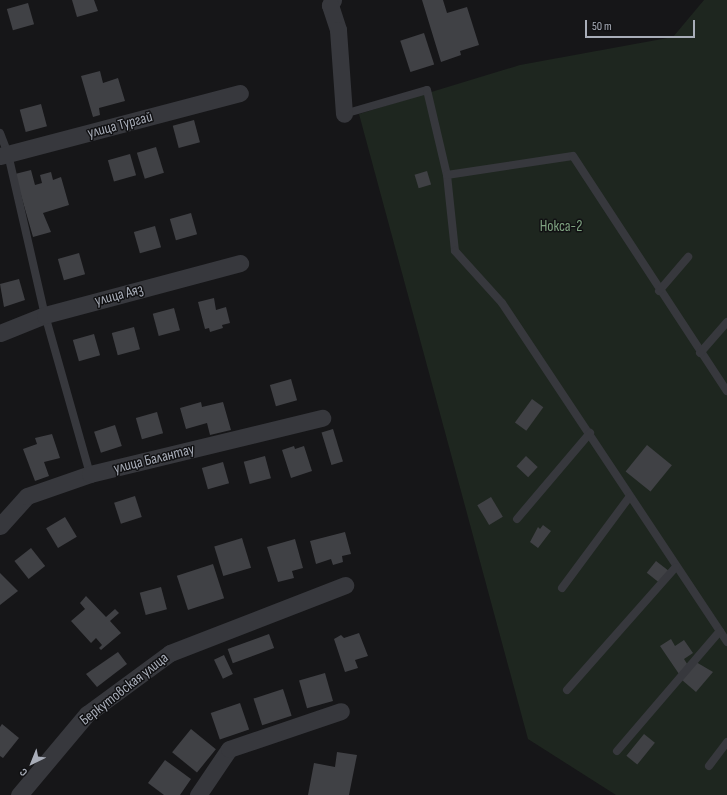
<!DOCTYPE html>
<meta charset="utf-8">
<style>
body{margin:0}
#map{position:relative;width:727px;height:795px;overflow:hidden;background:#161618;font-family:"Sofia Sans Condensed",sans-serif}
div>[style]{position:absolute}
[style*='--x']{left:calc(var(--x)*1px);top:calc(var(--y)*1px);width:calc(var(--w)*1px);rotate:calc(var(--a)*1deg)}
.green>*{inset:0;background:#1e261f}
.building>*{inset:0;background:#404145;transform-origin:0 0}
.lane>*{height:8px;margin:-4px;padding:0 4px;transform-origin:4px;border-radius:4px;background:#37383d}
.street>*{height:17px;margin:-8.5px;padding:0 8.5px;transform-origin:8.5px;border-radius:8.5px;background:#37383d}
span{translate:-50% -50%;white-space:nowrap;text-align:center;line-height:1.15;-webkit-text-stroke:3px #111113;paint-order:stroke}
.street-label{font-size:15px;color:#a8adb8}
.park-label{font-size:15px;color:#7fa381}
.north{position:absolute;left:12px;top:743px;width:40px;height:40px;-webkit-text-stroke:3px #111113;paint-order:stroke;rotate:223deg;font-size:11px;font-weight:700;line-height:16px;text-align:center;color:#a8adb8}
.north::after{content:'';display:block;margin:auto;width:14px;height:18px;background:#a8adb8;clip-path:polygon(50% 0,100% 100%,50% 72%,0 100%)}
.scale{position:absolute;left:585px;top:20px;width:110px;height:18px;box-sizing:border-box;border:2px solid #a8adb8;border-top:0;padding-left:5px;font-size:12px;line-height:14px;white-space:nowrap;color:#a8adb8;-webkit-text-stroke:3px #111113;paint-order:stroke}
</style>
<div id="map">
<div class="green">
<i style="clip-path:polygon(704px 0,727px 0,727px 795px,616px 795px,528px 739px,359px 114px,520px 65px,673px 37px)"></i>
</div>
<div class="building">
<i style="clip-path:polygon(72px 0,94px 0,98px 11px,77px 17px)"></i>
<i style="clip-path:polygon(422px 0,443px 0,447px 13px,467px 7px,479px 45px,460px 51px,461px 55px,441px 62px)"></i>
<i style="left:28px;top:3px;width:22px;height:22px;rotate:74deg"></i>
<i style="left:424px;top:33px;width:33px;height:25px;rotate:72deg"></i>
<i style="clip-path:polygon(100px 71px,103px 83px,118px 78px,125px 101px,99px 108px,100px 115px,93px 117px,81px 76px)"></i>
<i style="left:41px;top:104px;width:23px;height:22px;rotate:75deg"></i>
<i style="left:194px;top:120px;width:23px;height:22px;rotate:75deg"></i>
<i style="left:156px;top:147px;width:27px;height:20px;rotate:73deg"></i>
<i style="left:130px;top:154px;width:22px;height:23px;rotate:74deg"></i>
<i style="clip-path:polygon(31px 170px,35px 185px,42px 183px,40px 175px,51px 172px,53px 180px,61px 177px,69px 205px,43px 213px,51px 232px,33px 237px,15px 174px)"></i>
<i style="left:427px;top:171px;width:14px;height:13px;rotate:73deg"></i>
<i style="left:191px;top:213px;width:22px;height:22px;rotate:74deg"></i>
<i style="left:155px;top:226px;width:22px;height:22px;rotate:74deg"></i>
<i style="left:79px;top:253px;width:22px;height:22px;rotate:74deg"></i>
<i style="clip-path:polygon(19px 279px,25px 300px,4px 307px,0 284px)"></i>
<i style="clip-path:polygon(214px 298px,216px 310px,226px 307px,230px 323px,222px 325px,223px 328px,210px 332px,209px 328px,205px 329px,198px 302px)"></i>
<i style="left:174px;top:308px;width:23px;height:22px;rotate:75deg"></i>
<i style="left:134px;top:327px;width:23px;height:23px;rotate:75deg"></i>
<i style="left:94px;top:334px;width:22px;height:22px;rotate:74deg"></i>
<i style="left:291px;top:379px;width:22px;height:22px;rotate:74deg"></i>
<i style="left:532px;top:399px;width:14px;height:29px;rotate:36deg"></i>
<i style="clip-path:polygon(201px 402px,202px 407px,223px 402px,231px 430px,210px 435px,207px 423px,186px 429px,180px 408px)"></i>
<i style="left:157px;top:412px;width:22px;height:22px;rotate:74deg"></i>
<i style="left:115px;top:425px;width:22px;height:22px;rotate:72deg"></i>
<i style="left:333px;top:429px;width:34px;height:12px;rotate:73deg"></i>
<i style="clip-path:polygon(52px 434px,60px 458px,44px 462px,49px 476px,35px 481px,23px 449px,37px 444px,35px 438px)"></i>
<i style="left:647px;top:445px;width:32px;height:34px;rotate:39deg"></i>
<i style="clip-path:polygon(294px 446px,295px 449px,304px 446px,312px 471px,291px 478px,282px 450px)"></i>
<i style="left:265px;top:456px;width:23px;height:22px;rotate:75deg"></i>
<i style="left:526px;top:456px;width:16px;height:14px;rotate:43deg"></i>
<i style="left:223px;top:462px;width:22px;height:22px;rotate:74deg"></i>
<i style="left:135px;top:496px;width:22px;height:22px;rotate:72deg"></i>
<i style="left:491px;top:497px;width:23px;height:16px;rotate:59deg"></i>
<i style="left:65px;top:517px;width:23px;height:22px;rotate:59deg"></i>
<i style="clip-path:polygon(543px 525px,551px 531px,538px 548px,530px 542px,538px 527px,540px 529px)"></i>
<i style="clip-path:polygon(345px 532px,351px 554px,342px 556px,343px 562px,333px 565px,331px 559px,316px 564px,310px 541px)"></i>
<i style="left:242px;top:538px;width:31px;height:29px;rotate:73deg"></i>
<i style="clip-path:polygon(295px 539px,303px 568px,292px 571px,294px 578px,278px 582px,267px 547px)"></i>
<i style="left:31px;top:548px;width:23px;height:21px;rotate:52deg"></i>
<i style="left:656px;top:561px;width:16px;height:15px;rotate:38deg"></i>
<i style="left:213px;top:564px;width:36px;height:38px;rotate:72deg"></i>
<i style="clip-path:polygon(0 573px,18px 591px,0 605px)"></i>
<i style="left:161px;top:587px;width:23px;height:22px;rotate:75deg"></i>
<i style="clip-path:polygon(86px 596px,106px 617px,115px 609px,119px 613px,110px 621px,121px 633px,101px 650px,99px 648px,102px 645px,96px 638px,91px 643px,71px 621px,85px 609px,80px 603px)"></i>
<i style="clip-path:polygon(359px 633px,368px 656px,355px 660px,358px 668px,345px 672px,334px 639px,341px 635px,344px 638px)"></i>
<i style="left:269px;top:634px;width:15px;height:44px;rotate:70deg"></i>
<i style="clip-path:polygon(671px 639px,675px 646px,684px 640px,693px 653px,684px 659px,689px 667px,679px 674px,660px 646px)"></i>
<i style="clip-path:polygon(118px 652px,127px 664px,97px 687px,86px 674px)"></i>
<i style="left:224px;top:655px;width:21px;height:11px;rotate:65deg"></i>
<i style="clip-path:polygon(696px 662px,713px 672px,696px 692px,682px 680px)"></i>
<i style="left:325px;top:673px;width:29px;height:27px;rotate:74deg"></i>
<i style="left:283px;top:689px;width:28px;height:31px;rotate:72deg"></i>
<i style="left:240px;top:703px;width:28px;height:31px;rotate:71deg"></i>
<i style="clip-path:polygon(2px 724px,19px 738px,3px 758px,0 756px,0 727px)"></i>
<i style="left:191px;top:729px;width:32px;height:30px;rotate:39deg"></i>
<i style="left:644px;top:734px;width:14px;height:28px;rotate:39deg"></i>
<i style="clip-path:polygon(337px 752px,357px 755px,349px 795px,308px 795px,314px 763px,335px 767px)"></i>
<i style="clip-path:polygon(165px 760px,191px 779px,180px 795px,164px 795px,148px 783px)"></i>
</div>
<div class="lane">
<i style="--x:344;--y:114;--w:86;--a:-16.1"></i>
<i style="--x:427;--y:90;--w:87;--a:76.8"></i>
<i style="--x:447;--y:175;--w:76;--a:84"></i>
<i style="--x:455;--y:251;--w:70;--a:47.9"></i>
<i style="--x:502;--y:303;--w:407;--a:56.4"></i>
<i style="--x:0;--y:133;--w:22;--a:69"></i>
<i style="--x:8;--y:154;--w:165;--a:77.1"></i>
<i style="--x:45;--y:315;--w:165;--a:74.2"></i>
<i style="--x:447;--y:175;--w:127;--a:-8.6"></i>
<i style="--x:573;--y:156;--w:281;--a:56.8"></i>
<i style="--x:659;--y:291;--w:45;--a:-49.5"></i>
<i style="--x:700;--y:353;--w:41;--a:-48.9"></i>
<i style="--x:517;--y:519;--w:113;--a:-49.7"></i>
<i style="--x:562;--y:588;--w:114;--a:-53.5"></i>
<i style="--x:567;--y:690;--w:164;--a:-48.5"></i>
<i style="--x:617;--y:751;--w:158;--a:-49.4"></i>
<i style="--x:709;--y:766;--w:30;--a:-53"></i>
</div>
<div class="street">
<i style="--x:333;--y:0;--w:6;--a:121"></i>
<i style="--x:330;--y:5;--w:26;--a:72"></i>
<i style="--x:338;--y:30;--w:84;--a:85.9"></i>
<i style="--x:0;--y:156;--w:248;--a:-14.7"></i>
<i style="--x:0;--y:333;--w:48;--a:-21.8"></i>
<i style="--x:45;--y:315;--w:202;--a:-14.9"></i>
<i style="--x:0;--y:526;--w:40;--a:-48"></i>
<i style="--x:27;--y:496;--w:67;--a:-19.2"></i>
<i style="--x:90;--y:474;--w:239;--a:-13.6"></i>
<i style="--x:19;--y:795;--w:106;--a:-50"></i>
<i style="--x:87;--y:714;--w:103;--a:-36.3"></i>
<i style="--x:170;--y:653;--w:188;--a:-21.2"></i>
<i style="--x:198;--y:795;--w:55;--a:-56"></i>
<i style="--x:229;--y:749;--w:118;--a:-18.7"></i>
</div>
<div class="street-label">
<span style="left:120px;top:125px;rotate:-15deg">улица Тургай</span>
<span style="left:119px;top:295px;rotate:-15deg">улица Аяз</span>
<span style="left:154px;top:459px;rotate:-14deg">улица Балантау</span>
<span style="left:124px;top:689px;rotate:-38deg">Беркутовская улица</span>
</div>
<div class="park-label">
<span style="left:561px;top:227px">Нокса-2</span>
</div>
<div class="north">С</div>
<div class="scale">50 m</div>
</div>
